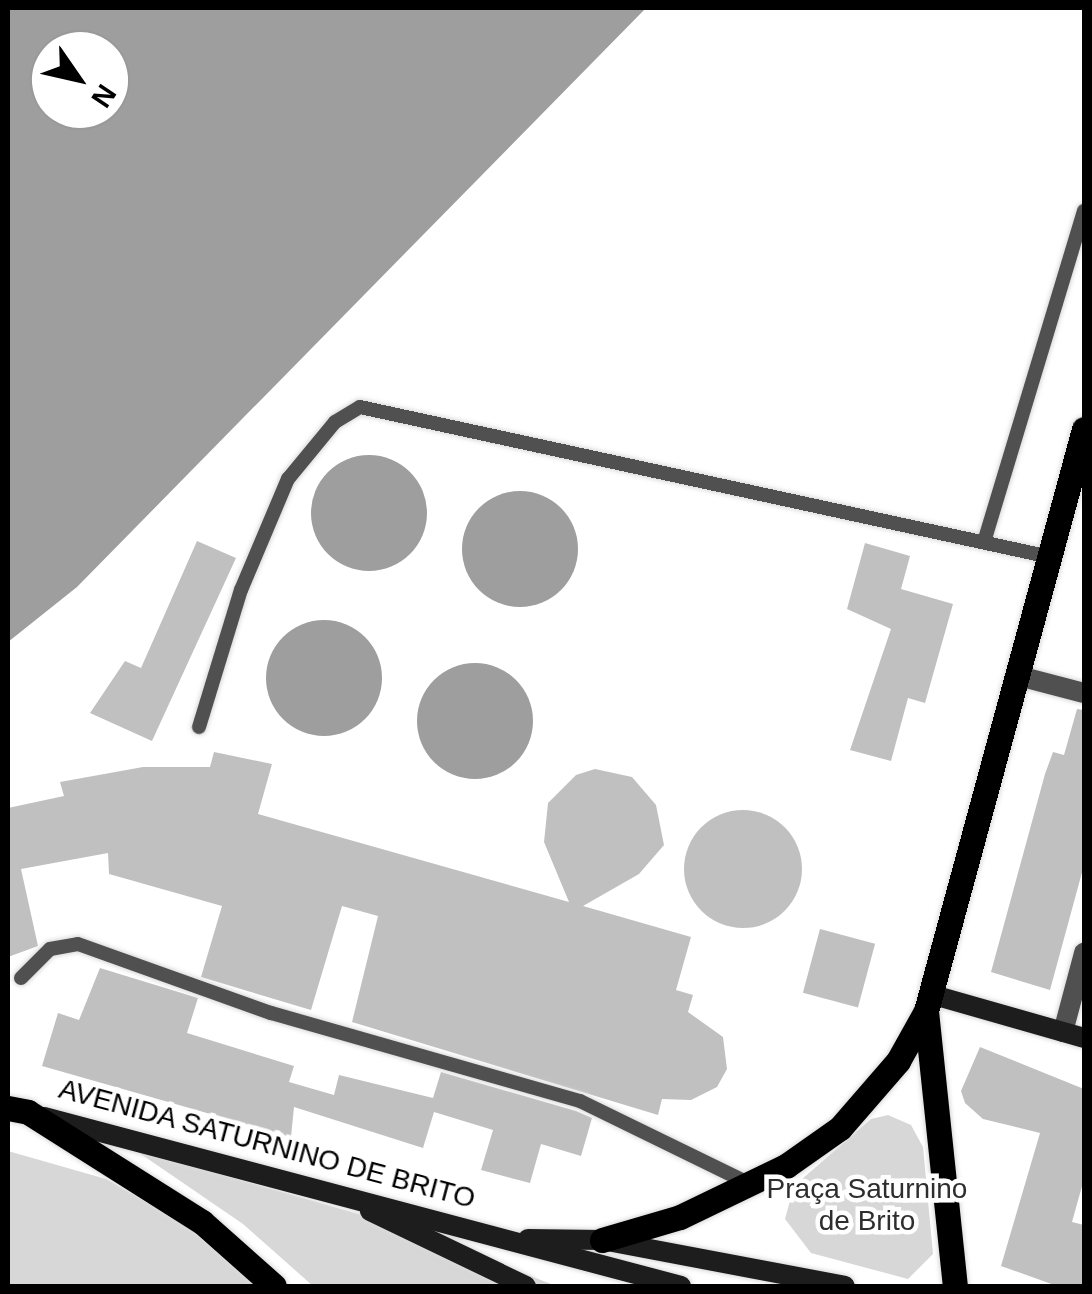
<!DOCTYPE html>
<meta charset="utf-8">
<style>
body{margin:0}
#map{position:relative;width:1092px;height:1294px;overflow:hidden;background:#fff;font-family:Arial,sans-serif}
div>[style]{position:absolute}
[style*='--x']{left:calc(var(--x)*1px);top:calc(var(--y)*1px);width:calc(var(--w)*1px);rotate:calc(var(--a)*1deg)}
.green>*{inset:0;background:#d7d7d7}
.water>*{inset:0;background:#9e9e9e}
.round{border-radius:50%}
.building>*{inset:0;background:#c0c0c0;transform-origin:0 0}
.roads{filter:drop-shadow(0 0 2px #dbdbdb) drop-shadow(0 0 2px #dbdbdb)}
.service>*{height:14px;margin:-7px;padding:0 7px;transform-origin:7px;border-radius:7px;background:#505050}
.minor>*{height:20px;margin:-10px;padding:0 10px;transform-origin:10px;border-radius:10px;background:#505050}
.secondary>*{height:20px;margin:-10px;padding:0 10px;transform-origin:10px;border-radius:10px;background:#1d1d1d}
.primary>*{height:25px;margin:-12.5px;padding:0 12.5px;transform-origin:12.5px;border-radius:12.5px;background:#000}
span{translate:-50% -50%;white-space:nowrap;text-align:center;line-height:1.15;-webkit-text-stroke:9px #fff;paint-order:stroke}
.street-label{font-size:28px;color:#000}
.park-label{font-size:28px;color:#2e2e2e}
.frame{position:absolute;inset:0;border:10px solid #000;pointer-events:none}
.north{position:absolute;left:30px;top:30px;width:100px;height:100px;box-sizing:border-box;background:#fff;border:2px solid #999;border-radius:50%;rotate:124deg;font-size:28px;font-weight:700;line-height:40px;text-align:center;color:#000}
.north::after{content:'';display:block;margin:auto;width:35px;height:45px;background:#000;clip-path:polygon(50% 0,100% 100%,50% 72%,0 100%)}
</style>
<div id="map">
<div class="green">
<i style="clip-path:polygon(888px 1115px,911px 1125px,923px 1147px,933px 1254px,908px 1279px,811px 1253px,785px 1219px,794px 1186px,871px 1119px)"></i>
<i style="clip-path:polygon(135px 1150px,414px 1230px,556px 1286px,313px 1286px,243px 1224px)"></i>
<i style="clip-path:polygon(8px 1151px,106px 1179px,183px 1223px,256px 1286px,8px 1286px)"></i>
</div>
<div class="water">
<i style="clip-path:polygon(evenodd,8px 8px,646px 8px,77px 587px,8px 642px,8px 8px,50px 50px,110px 50px,110px 110px,50px 110px,50px 50px)"></i>
<i class="round" style="left:311px;top:455px;width:116px;height:116px"></i>
<i class="round" style="left:462px;top:491px;width:116px;height:116px"></i>
<i class="round" style="left:266px;top:620px;width:116px;height:116px"></i>
<i class="round" style="left:417px;top:663px;width:116px;height:116px"></i>
</div>
<div class="building">
<i style="clip-path:polygon(197px 541px,236px 558px,152px 741px,90px 713px,125px 661px,141px 668px)"></i>
<i style="clip-path:polygon(865px 543px,910px 556px,901px 589px,953px 604px,925px 703px,908px 698px,891px 761px,850px 750px,891px 629px,847px 609px)"></i>
<i style="clip-path:polygon(1077px 709px,1084px 710px,1084px 865px,1050px 990px,991px 972px,1045px 774px,1053px 752px,1064px 755px)"></i>
<i style="clip-path:polygon(214px 752px,272px 764px,258px 814px,569px 902px,544px 842px,548px 803px,576px 775px,595px 769px,632px 777px,656px 805px,664px 845px,639px 874px,583px 906px,691px 937px,676px 990px,693px 995px,688px 1012px,723px 1037px,727px 1069px,717px 1087px,691px 1100px,662px 1099px,658px 1115px,352px 1022px,378px 916px,342px 906px,311px 1010px,201px 977px,222px 906px,109px 874px,108px 853px,21px 869px,38px 946px,8px 957px,8px 808px,64px 796px,60px 782px,143px 767px,210px 767px)"></i>
<i class="round" style="left:684px;top:810px;width:118px;height:118px"></i>
<i style="left:820px;top:929px;width:57px;height:66px;rotate:15deg"></i>
<i style="clip-path:polygon(100px 968px,198px 998px,187px 1033px,294px 1066px,289px 1082px,334px 1095px,339px 1075px,433px 1098px,441px 1072px,576px 1111px,592px 1118px,581px 1156px,541px 1144px,530px 1183px,481px 1170px,493px 1130px,434px 1112px,423px 1148px,294px 1107px,291px 1137px,42px 1066px,58px 1013px,79px 1020px)"></i>
<i style="clip-path:polygon(980px 1047px,1084px 1089px,1084px 1179px,1072px 1222px,1084px 1225px,1084px 1286px,1057px 1286px,1001px 1266px,1040px 1133px,983px 1119px,965px 1103px,961px 1091px)"></i>
</div>
<div class="roads">
<div class="service">
<i style="--x:984;--y:542;--w:346;--a:-73.2"></i>
<i style="--x:199;--y:727;--w:143;--a:-73"></i>
<i style="--x:241;--y:590;--w:121;--a:-67.1"></i>
<i style="--x:288;--y:479;--w:74;--a:-50.5"></i>
<i style="--x:335;--y:422;--w:29;--a:-31"></i>
<i style="--x:360;--y:407;--w:706;--a:12.26"></i>
<i style="--x:21;--y:978;--w:41;--a:-45"></i>
<i style="--x:50;--y:949;--w:28;--a:-10"></i>
<i style="--x:78;--y:944;--w:205;--a:19.7"></i>
<i style="--x:271;--y:1013;--w:321;--a:15.9"></i>
<i style="--x:580;--y:1101;--w:189;--a:26"></i>
</div>
<div class="minor">
<i style="--x:1019;--y:676;--w:67;--a:14.7"></i>
<i style="--x:1063;--y:1032;--w:82;--a:-75.1"></i>
</div>
<div class="secondary">
<i style="--x:930;--y:994;--w:160;--a:15.9"></i>
<i style="--x:44;--y:1117;--w:659;--a:14.86"></i>
<i style="--x:370;--y:1211;--w:173;--a:25.7"></i>
<i style="--x:528;--y:1239;--w:74;--a:0.8"></i>
<i style="--x:602;--y:1240;--w:247;--a:10.7"></i>
</div>
<div class="primary">
<i style="--x:926;--y:1011;--w:277;--a:84"></i>
<i style="--x:8;--y:1108;--w:20;--a:11"></i>
<i style="--x:28;--y:1112;--w:206;--a:32.3"></i>
<i style="--x:202;--y:1222;--w:96;--a:41.6"></i>
<i style="--x:602;--y:1240;--w:81;--a:-16.4"></i>
<i style="--x:680;--y:1217;--w:118;--a:-25.7"></i>
<i style="--x:786;--y:1166;--w:66;--a:-35.1"></i>
<i style="--x:840;--y:1128;--w:89;--a:-49.1"></i>
<i style="--x:898;--y:1061;--w:57;--a:-60.8"></i>
<i style="--x:926;--y:1011;--w:603;--a:-74.81"></i>
</div>
</div>
<div class="street-label">
<span style="left:267px;top:1144px;rotate:15deg">AVENIDA SATURNINO DE BRITO</span>
</div>
<div class="park-label">
<span style="left:867px;top:1205px">Praça Saturnino<br>de Brito</span>
</div>
<div class="frame"></div>
<div class="north">N</div>
</div>
